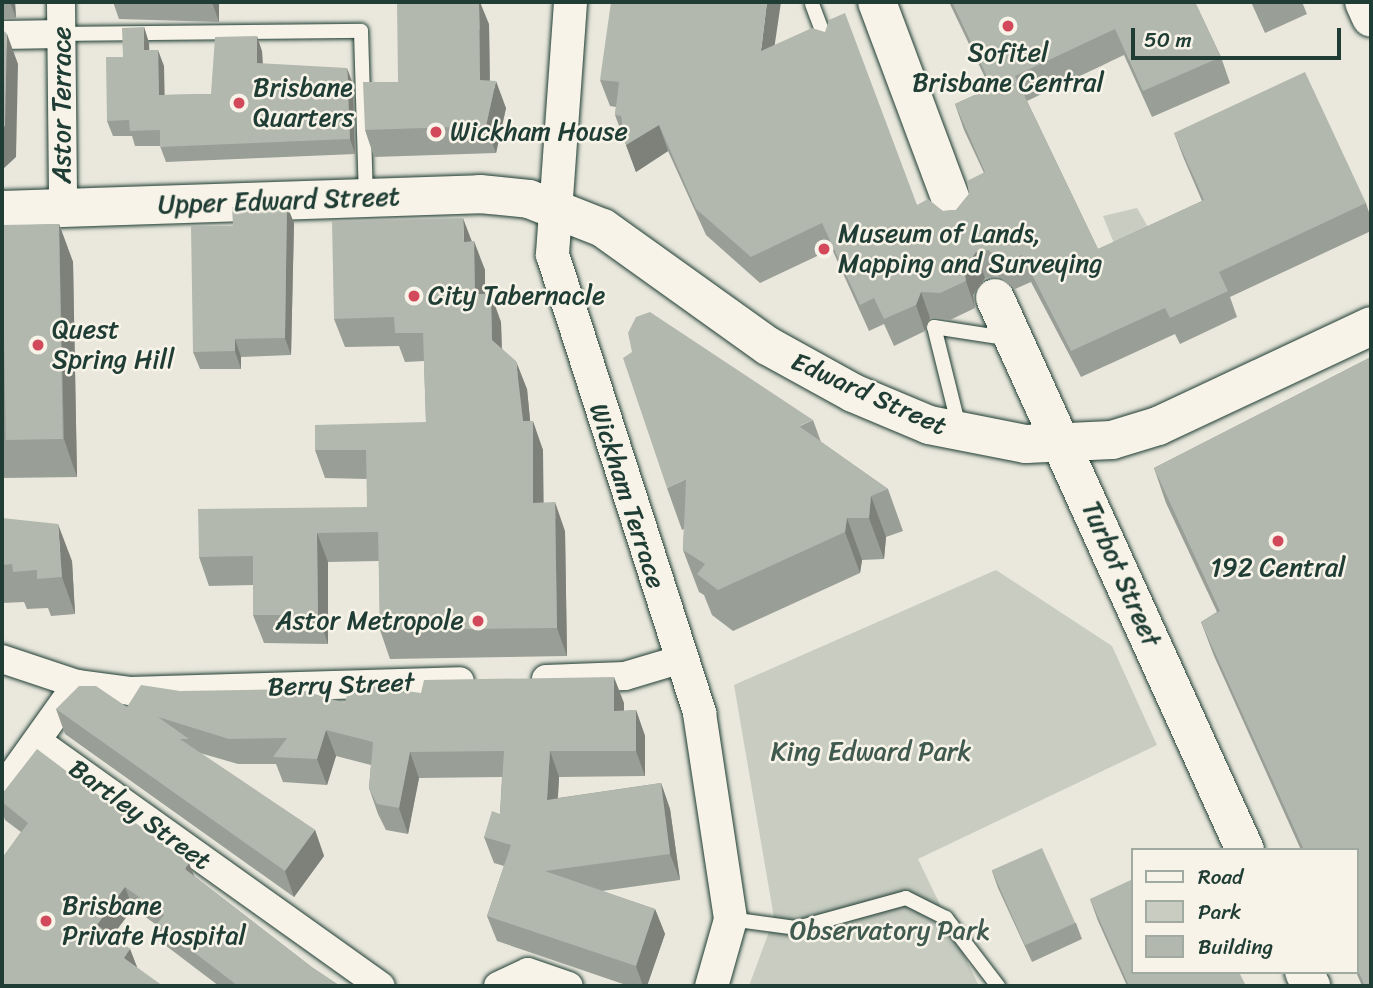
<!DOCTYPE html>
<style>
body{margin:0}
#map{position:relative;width:1373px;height:988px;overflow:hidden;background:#eae8dd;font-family:Sriracha,sans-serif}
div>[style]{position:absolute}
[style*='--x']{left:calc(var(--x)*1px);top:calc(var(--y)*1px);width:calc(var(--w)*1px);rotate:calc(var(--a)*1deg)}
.green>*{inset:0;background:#c8ccc1}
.roads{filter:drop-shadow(0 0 2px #1f3d34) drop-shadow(0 0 2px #1f3d34)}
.service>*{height:14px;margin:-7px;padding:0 7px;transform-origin:7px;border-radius:7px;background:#f7f3e8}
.minor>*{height:28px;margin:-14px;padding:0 14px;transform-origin:14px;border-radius:14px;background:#f7f3e8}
.tertiary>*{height:33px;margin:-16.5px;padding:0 16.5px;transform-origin:16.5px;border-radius:16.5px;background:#f7f3e8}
.secondary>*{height:38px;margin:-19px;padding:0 19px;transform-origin:19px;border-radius:19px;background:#f7f3e8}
.primary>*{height:38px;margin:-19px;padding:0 19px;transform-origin:19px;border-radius:19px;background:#f7f3e8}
.wall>*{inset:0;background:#999e96}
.shaded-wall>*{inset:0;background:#7d817a}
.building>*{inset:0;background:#b2b8ae;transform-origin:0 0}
.dots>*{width:19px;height:19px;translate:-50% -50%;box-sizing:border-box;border:4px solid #f7f3e8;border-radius:50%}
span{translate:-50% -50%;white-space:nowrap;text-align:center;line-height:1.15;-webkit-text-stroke:5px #f7f3e8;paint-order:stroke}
.poi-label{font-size:26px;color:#1f3d34}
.left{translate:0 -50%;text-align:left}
.right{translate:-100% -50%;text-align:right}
.street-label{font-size:26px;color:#1f3d34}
.park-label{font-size:26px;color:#415a50}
.frame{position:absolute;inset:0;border:4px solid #1f3d34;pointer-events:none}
.legend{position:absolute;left:1131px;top:848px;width:228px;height:126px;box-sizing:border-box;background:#f7f3e8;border:2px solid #a1aaa0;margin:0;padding:9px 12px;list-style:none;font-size:21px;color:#1f3d34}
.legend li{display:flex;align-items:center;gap:14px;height:35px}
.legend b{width:35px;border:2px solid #a1aaa0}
.scale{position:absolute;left:1131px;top:28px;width:210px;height:32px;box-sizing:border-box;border:4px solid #1f3d34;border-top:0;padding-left:9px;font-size:21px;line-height:24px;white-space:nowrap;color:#1f3d34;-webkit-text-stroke:5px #f7f3e8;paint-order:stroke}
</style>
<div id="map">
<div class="green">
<i style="clip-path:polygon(1137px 208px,1170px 265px,1124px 268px,1103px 216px)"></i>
<i style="clip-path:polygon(996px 570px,1112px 646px,1157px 745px,918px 859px,979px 986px,749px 986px,774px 918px,734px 685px)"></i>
</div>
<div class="roads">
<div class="service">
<i style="--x:812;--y:4;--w:48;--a:69.3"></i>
<i style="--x:62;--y:34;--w:299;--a:-0.6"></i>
<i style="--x:361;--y:31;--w:165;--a:88.3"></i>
<i style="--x:959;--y:427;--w:103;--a:-104"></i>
<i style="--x:934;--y:327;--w:72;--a:8.8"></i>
<i style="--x:730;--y:919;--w:68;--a:7.7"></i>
<i style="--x:797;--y:928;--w:113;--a:-15.4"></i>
<i style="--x:906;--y:898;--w:45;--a:26.6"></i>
<i style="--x:946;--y:918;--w:86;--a:52.6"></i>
</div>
<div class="minor">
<i style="--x:61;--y:2;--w:206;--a:89.4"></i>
<i style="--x:2;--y:35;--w:60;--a:-1"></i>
<i style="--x:2;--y:659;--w:79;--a:18.4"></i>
<i style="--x:77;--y:684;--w:53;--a:7.5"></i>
<i style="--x:130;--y:691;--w:330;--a:-1.7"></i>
<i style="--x:546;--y:679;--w:79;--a:-2.2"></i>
<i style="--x:625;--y:676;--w:59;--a:-16.6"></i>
<i style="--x:37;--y:741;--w:422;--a:35.5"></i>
<i style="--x:2;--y:789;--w:129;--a:-54.5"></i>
<i style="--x:498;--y:986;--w:33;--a:-25"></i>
<i style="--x:528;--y:972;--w:43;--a:18.9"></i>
</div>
<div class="tertiary">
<i style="--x:570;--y:2;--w:253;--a:94.1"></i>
<i style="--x:552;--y:254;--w:482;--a:72.2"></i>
<i style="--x:699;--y:713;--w:208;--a:81.4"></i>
<i style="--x:730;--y:919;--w:70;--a:105.8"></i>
</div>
<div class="secondary">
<i style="--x:2;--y:210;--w:478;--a:-1.9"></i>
<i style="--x:480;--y:194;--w:49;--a:5.8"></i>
<i style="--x:529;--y:199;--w:79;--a:21.4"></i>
<i style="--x:603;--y:228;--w:203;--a:35.6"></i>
<i style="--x:768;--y:346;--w:97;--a:28.9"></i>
<i style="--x:853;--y:393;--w:82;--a:22.8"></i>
<i style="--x:929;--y:425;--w:99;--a:11.1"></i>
<i style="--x:1026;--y:444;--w:86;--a:-2.7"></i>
<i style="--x:1112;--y:440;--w:48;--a:-16.9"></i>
<i style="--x:1158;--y:426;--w:235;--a:-25.1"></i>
</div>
<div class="primary">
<i style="--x:877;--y:2;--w:228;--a:69.5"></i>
<i style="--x:1364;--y:2;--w:17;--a:66"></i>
<i style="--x:995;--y:298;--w:606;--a:65.63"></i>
<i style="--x:1304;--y:972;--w:16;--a:63"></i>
</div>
</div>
<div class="wall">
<i style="clip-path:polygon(2px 2px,15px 2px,16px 18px,2px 20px)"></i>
<i style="clip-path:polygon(113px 2px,219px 2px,219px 22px,119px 19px)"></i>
<i style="clip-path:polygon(949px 2px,1195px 2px,1221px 57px,1230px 83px,1152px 117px,1124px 55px,1027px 101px,1098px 249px,1202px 201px,1184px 159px,1174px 133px,1366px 203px,1371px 219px,1371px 231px,1230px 297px,1237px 317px,1180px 344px,1175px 334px,1081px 377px,1031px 282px,1015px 289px,998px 276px,985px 278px,973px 295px,975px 308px,950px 320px,930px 318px,925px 331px,894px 346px,884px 324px,869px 331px,832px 249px,760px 283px,706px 235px,668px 151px,636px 172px,615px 115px,616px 107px,610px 106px,600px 80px,775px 45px,917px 205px,943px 211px,956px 210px,969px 194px,984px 173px,964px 130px,955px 104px,990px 88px)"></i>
<i style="clip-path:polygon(1251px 2px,1302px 2px,1307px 14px,1265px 33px)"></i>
<i style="clip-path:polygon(489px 24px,490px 81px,506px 108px,496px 153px,374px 157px,365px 130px,398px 82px)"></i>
<i style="clip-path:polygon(144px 27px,149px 43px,149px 50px,164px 66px,164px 95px,211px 94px,262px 51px,263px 64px,353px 84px,355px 154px,166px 162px,160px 146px,135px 146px,132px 136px,113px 136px,107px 121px)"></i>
<i style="clip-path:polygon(287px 206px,294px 223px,291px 355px,241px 357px,241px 369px,200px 369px,193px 352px,233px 226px)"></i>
<i style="clip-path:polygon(59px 224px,73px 262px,77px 477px,2px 478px,2px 226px)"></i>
<i style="clip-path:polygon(472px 241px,485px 270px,485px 294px,501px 322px,502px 348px,527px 389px,530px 421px,543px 450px,543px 503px,565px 531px,567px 656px,390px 659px,380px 630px,379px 561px,328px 562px,328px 644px,264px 643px,253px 615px,253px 585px,209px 586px,199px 557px,367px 507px,367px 479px,325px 478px,315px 450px,426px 422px,424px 361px,405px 362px,399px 346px,345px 347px,334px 319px)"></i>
<i style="clip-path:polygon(1371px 357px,1371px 986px,1362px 986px,1356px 972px,1357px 972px,1357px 850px,1301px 850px,1214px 656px,1201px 622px,1217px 612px,1166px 503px,1154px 468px)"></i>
<i style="clip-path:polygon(813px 420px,821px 442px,888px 489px,903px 531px,886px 537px,884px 559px,862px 560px,860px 573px,733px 631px,712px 615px,704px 595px,699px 592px,683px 550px,684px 529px,682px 530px,667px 488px)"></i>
<i style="clip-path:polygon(2px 518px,72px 561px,75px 614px,51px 616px,48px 608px,27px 609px,24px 602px,2px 603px)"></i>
<i style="clip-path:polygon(180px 691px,345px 703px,421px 693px,624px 703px,624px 711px,636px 710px,645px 736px,645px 776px,559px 777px,558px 798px,661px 783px,670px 809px,680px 880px,602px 891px,655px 909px,665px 934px,647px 986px,629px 986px,497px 941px,487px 916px,504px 866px,494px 863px,484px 837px,500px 814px,502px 777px,419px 778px,408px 834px,386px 830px,378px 814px,369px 788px,371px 765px,336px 756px,327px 785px,283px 782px,276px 764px,238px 764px,200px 753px,315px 830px,324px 856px,294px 897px,65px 734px,56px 709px,127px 707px)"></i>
<i style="clip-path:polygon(2px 794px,194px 876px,313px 968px,340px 986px,219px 986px,165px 945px,158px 926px,133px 908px,112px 936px,130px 949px,137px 967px,2px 986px,3px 857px,21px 832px,5px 820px,2px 810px)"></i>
<i style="clip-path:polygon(992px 871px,1076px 923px,1082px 939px,1032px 962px,998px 888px)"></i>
<i style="clip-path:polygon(1090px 899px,1246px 986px,1127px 986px,1098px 921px)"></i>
</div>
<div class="shaded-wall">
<i style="clip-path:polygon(10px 2px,15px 2px,16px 18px)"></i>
<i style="clip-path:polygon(212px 2px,219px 2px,219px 22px)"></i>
<i style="clip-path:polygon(479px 2px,480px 2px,489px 24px,490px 108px,480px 80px)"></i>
<i style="clip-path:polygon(767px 2px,781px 2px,770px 77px,761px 51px)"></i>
<i style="clip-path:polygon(144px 27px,149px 43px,150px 66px,144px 50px)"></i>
<i style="clip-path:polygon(7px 34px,18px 64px,16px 157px,2px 170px,2px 129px)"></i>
<i style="clip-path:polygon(257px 36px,262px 51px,263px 79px,257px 63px)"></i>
<i style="clip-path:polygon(158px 50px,164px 66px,165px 110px,159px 95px)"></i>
<i style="clip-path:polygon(347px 68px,353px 84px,355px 154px,350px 139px)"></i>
<i style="clip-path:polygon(496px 81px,506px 108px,496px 153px,486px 126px)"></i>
<i style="clip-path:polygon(659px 125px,668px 151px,636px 172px,626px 145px)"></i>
<i style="clip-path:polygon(287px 206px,294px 223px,291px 355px,285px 338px)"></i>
<i style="clip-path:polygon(463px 218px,474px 247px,464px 242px)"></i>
<i style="clip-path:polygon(59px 224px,73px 262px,77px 477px,64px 439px)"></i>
<i style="clip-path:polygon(474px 241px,485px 270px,485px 323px,475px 294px)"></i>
<i style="clip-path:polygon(976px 252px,985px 278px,973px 295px,975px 308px,966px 281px,964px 269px)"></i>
<i style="clip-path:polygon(921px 292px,930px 318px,925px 331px,916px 305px)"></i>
<i style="clip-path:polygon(491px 294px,501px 322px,502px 368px,492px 340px)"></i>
<i style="clip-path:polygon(235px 339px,241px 357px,241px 369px,235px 351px)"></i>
<i style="clip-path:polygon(516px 361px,527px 389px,533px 449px,533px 421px,543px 450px,544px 531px,533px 503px,523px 421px)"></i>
<i style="clip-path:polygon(871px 496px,886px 537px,884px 559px,869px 518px)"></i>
<i style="clip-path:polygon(555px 502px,565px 531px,567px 656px,557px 628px)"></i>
<i style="clip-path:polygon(847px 518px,862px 560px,860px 573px,845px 532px)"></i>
<i style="clip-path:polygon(58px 524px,72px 561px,75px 614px,62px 577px)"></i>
<i style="clip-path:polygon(317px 533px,328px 562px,328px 644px,318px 615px)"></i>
<i style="clip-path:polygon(614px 677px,624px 703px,624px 737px,614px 711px)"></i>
<i style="clip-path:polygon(636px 710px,645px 736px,645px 776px,636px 751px)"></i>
<i style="clip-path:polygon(326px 730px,336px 756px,327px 785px,317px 759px)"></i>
<i style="clip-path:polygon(550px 751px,559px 777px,556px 826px,547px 800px)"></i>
<i style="clip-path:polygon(410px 752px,419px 778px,408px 834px,399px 808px)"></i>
<i style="clip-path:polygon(661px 783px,670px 809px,680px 880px,670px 854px)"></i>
<i style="clip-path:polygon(315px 830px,324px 856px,294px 897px,285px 871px)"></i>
<i style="clip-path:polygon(189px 863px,197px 883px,185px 869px)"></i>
<i style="clip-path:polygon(125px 887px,133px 908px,105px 946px,97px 925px)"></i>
<i style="clip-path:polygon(655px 909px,665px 934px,647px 986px,643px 986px,636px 966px)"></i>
<i style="clip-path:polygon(130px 949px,138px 970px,124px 958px)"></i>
</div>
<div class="building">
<i style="clip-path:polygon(397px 2px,479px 2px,480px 80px,496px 81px,486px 126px,365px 130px,363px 82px,398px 82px)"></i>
<i style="clip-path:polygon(611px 2px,767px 2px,761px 51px,812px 28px,825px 32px,829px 20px,845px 13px,917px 205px,928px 199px,943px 211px,956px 210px,969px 194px,967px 181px,985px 172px,955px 104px,992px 87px,952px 2px,1195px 2px,1221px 57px,1143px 91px,1115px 29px,1015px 76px,1098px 249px,1204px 200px,1174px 133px,1305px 72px,1366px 203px,1219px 272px,1228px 291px,1170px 318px,1165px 308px,1071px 351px,1022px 255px,1005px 263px,988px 250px,976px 252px,964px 269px,966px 281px,940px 293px,921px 292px,916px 305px,884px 319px,874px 298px,860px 305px,822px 223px,751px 257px,696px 209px,659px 125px,626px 145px,621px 116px,615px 115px,619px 82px,600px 80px)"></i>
<i style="clip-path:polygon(144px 27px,144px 50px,158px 50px,159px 95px,211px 94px,215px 37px,257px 36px,257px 63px,347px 68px,350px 139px,160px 147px,160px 130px,130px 131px,129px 120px,107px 121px,106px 57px,123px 57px,122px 28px)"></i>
<i style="clip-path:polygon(2px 29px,7px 34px,5px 126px,2px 129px)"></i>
<i style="clip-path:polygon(287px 206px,285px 338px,235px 339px,235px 351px,193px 352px,191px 226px,233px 226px,232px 207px)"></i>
<i style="clip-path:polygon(463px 218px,464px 242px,474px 241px,475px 294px,491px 294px,492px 340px,516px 361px,523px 421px,533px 421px,533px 503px,555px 502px,557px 628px,380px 630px,378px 532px,317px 533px,318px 615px,253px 615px,253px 556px,199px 557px,198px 509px,367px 507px,366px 450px,315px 450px,315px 425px,426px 422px,423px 333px,395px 333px,394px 317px,334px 319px,332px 221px)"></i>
<i style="left:59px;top:224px;width:215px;height:57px;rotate:89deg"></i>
<i style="clip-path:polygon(650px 312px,813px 420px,799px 426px,888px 489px,871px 496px,869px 518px,847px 518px,845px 532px,718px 590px,697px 574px,705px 564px,683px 550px,686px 479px,667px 488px,623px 358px,632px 352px,628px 333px,636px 317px)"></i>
<i style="clip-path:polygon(1371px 357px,1371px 986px,1365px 986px,1357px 968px,1357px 850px,1304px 850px,1201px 622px,1220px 611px,1154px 468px)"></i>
<i style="clip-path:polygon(2px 518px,58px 524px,62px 577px,37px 579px,37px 570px,13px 572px,12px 564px,2px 565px)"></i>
<i style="clip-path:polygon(614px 677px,614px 711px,636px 710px,636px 751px,550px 751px,547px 800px,661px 783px,670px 854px,545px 871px,655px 909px,636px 966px,487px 916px,511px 845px,484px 837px,492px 811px,500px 814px,504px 751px,410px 752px,399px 808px,377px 804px,369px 788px,373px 742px,326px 730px,317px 759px,273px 757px,287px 738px,229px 739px,158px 717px,189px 739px,180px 739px,315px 830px,285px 871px,56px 709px,79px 686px,96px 686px,127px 707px,141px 685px,180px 691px,298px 689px,345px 703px,350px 683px,421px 693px,424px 680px)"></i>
<i style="clip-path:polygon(37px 749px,189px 863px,185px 869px,313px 968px,340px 986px,238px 986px,157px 924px,164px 915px,125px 887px,97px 925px,130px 949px,124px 958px,163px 986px,2px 986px,2px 856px,3px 857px,28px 823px,2px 802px,2px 794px)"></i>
<i style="left:1042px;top:848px;width:82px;height:55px;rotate:66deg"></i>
<i style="clip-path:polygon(1133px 879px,1133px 972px,1239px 972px,1246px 986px,1129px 986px,1090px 899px)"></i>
</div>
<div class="dots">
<i style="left:1008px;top:26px;background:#d1495b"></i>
<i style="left:239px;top:103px;background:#d1495b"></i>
<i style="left:436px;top:132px;background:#d1495b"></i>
<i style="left:824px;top:249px;background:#d1495b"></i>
<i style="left:414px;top:296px;background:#d1495b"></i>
<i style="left:38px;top:345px;background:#d1495b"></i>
<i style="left:1278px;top:541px;background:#d1495b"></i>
<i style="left:478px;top:621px;background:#d1495b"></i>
<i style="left:46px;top:921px;background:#d1495b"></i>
</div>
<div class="poi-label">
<span style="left:1008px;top:68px">Sofitel<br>Brisbane Central</span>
<span class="left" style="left:253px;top:103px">Brisbane<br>Quarters</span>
<span class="left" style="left:450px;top:132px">Wickham House</span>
<span class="left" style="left:838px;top:249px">Museum of Lands,<br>Mapping and Surveying</span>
<span class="left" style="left:428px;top:296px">City Tabernacle</span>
<span class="left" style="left:52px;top:345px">Quest<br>Spring Hill</span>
<span style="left:1278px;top:568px">192 Central</span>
<span class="right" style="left:464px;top:621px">Astor Metropole</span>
<span class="left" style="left:62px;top:921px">Brisbane<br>Private Hospital</span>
</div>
<div class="street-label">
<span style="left:62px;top:105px;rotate:-90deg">Astor Terrace</span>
<span style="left:279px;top:201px;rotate:-2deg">Upper Edward Street</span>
<span style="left:869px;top:394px;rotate:24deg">Edward Street</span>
<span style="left:627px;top:496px;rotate:72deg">Wickham Terrace</span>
<span style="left:1121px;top:574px;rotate:66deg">Turbot Street</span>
<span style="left:341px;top:685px;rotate:-2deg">Berry Street</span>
<span style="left:140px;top:815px;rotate:36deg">Bartley Street</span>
</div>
<div class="park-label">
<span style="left:871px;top:752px">King Edward Park</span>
<span style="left:890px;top:931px">Observatory Park</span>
</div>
<div class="frame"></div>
<ul class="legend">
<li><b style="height:9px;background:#f7f3e8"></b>Road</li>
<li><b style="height:19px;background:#c8ccc1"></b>Park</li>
<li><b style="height:19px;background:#b2b8ae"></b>Building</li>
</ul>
<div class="scale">50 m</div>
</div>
